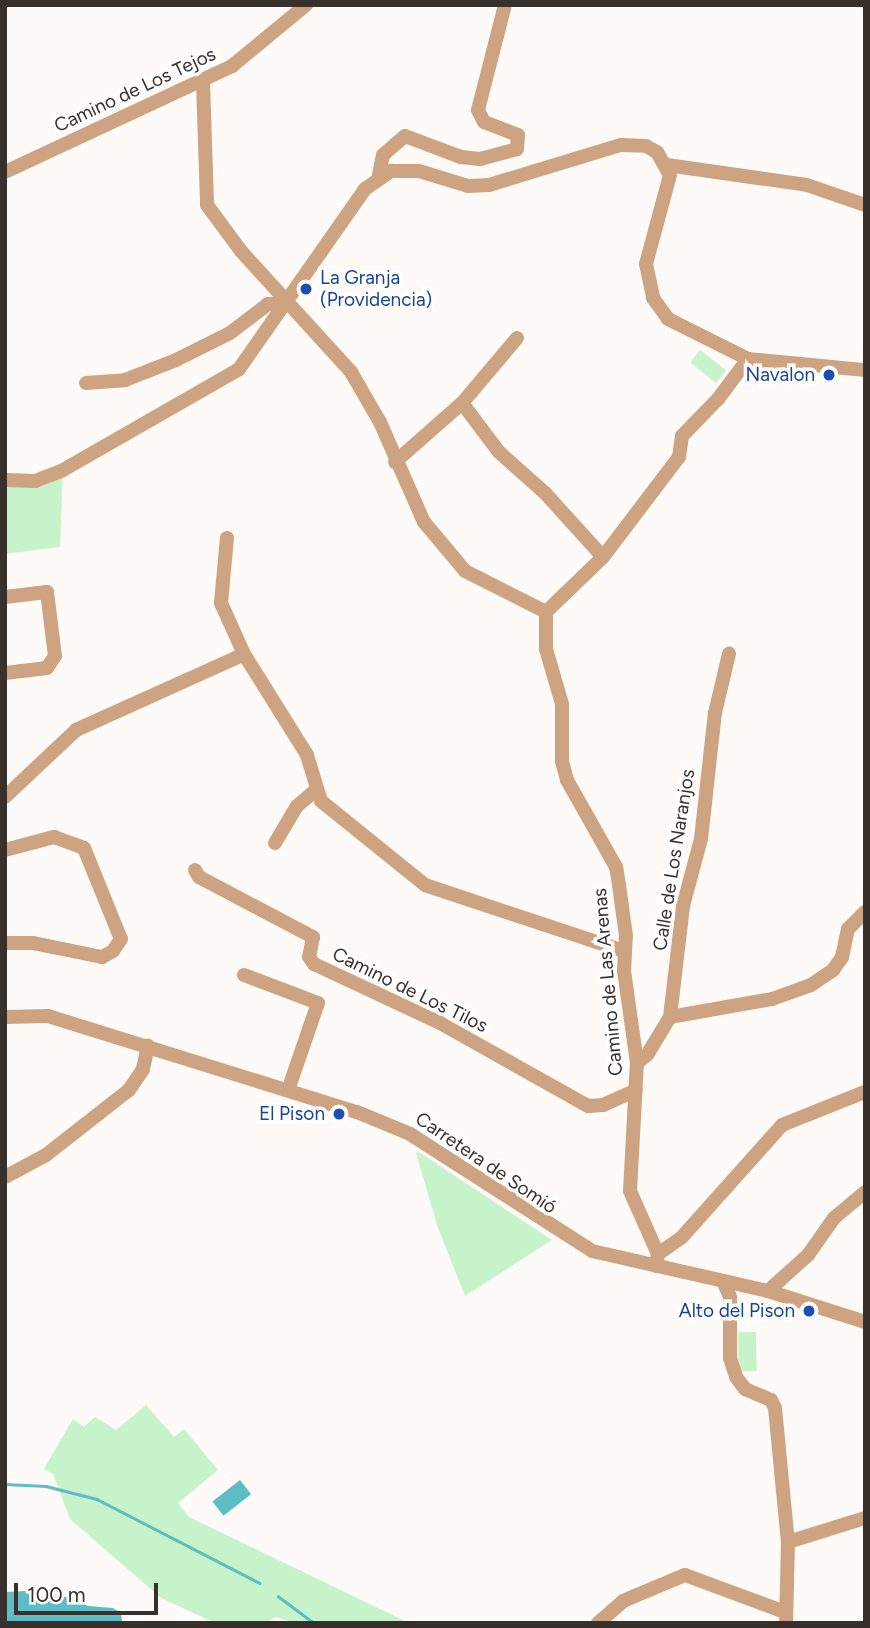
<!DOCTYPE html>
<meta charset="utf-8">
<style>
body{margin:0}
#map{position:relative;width:870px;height:1628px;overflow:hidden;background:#fefaf7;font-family:Figtree,sans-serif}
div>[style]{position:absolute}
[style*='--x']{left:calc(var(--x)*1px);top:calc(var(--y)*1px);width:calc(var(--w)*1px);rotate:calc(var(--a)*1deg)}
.green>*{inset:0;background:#c6f3c9;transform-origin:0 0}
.water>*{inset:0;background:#5dbdc4;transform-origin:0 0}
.stream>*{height:2.5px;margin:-1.25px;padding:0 1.25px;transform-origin:1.25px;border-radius:1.25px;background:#5dbdc4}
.minor>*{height:14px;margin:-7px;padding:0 7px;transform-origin:7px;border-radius:7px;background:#cda381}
.dots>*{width:19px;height:19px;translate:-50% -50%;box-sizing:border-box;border:4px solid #fff;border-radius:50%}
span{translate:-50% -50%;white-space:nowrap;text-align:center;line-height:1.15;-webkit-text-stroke:7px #fff;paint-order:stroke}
.street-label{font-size:19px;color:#38302b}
.transit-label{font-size:19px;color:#164399}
.left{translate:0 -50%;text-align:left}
.right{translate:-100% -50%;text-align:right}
.frame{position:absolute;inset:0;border:7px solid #38302b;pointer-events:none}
.scale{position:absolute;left:14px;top:1583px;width:144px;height:32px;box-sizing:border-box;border:4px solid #38302b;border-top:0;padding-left:9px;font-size:21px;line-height:24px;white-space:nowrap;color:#38302b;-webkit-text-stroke:5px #fff;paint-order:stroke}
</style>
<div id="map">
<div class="green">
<i style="left:700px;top:350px;width:33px;height:16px;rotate:38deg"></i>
<i style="clip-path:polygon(63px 470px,60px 547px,5px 554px,5px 480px)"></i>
<i style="clip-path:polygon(419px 1152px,552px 1240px,465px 1296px,438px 1228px,416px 1153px)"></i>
<i style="left:756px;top:1332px;width:39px;height:18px;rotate:89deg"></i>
<i style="clip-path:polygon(146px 1405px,174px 1437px,184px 1429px,218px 1470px,178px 1503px,189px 1517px,409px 1623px,296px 1623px,276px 1617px,264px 1623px,215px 1623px,161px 1598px,70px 1519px,53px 1474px,44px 1469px,73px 1419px,84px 1427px,95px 1417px,116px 1430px)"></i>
</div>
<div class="water">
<i style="left:240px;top:1480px;width:18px;height:35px;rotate:52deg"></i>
<i style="clip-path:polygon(26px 1591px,35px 1597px,69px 1597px,88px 1606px,113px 1608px,121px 1613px,122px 1621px,5px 1623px,5px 1592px)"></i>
</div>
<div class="stream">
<i style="--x:5;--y:1484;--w:41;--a:2.8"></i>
<i style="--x:46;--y:1486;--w:53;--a:14.3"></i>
<i style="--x:97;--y:1499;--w:183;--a:27.3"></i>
<i style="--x:278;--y:1596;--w:45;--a:36.9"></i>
</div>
<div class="minor">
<i style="--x:203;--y:82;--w:123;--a:88.1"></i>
<i style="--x:207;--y:205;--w:57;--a:53.5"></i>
<i style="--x:241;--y:251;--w:164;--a:47.7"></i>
<i style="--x:351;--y:372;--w:58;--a:59.9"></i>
<i style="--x:380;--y:422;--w:109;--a:66.3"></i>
<i style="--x:424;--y:522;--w:33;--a:50"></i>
<i style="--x:445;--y:547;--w:31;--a:50"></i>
<i style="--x:465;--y:571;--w:91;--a:26.8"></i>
<i style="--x:667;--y:165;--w:141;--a:8.1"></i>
<i style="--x:807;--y:185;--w:61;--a:19"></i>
<i style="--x:5;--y:172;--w:251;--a:-25"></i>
<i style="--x:232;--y:66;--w:96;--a:-39.5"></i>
<i style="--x:379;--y:175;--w:20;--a:-79"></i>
<i style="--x:383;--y:155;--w:29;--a:-41"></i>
<i style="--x:405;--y:136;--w:60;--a:20.6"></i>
<i style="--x:461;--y:157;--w:19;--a:6"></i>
<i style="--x:480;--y:159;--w:38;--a:-15"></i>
<i style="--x:517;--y:149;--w:14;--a:-86"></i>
<i style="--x:518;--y:135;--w:36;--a:-159"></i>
<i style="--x:484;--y:122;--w:13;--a:-117"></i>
<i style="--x:478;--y:110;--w:108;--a:-75.6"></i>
<i style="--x:517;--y:338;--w:85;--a:130.2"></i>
<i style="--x:462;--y:403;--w:61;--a:52.9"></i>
<i style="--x:499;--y:452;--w:62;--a:41.7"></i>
<i style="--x:545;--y:493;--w:86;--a:47.8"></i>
<i style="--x:86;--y:383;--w:39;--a:-4"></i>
<i style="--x:125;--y:380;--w:55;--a:-21.4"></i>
<i style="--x:176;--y:360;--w:60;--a:-26.6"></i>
<i style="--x:230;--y:333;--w:48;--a:-37.3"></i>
<i style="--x:268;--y:304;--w:19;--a:-3"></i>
<i style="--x:395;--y:462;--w:89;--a:-41.4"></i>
<i style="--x:5;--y:480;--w:30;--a:2"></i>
<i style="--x:35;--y:481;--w:30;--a:-21"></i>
<i style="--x:63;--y:470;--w:203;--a:-29.8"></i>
<i style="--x:239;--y:369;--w:220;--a:-55"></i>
<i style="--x:365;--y:189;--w:32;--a:-35"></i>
<i style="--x:391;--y:171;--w:28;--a:0"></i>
<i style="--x:419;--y:171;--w:51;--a:17"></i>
<i style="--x:468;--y:186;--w:21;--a:-3"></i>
<i style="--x:489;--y:185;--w:138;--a:-16.9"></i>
<i style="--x:621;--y:145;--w:25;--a:2"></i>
<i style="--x:646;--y:146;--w:13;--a:29"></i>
<i style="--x:657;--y:152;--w:26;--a:61"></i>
<i style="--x:670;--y:175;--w:92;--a:105.1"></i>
<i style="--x:646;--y:264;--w:35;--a:78"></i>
<i style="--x:653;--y:298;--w:26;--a:54"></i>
<i style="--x:668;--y:319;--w:89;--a:26.6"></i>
<i style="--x:748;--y:359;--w:118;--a:5.4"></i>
<i style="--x:227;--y:538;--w:65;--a:95.3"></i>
<i style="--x:221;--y:603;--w:56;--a:65.7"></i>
<i style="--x:244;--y:654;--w:119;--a:58"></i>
<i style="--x:307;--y:755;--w:48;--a:73.1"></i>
<i style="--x:321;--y:801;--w:134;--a:38.9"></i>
<i style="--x:425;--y:885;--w:209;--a:18.4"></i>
<i style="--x:5;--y:597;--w:42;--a:-6.8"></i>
<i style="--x:47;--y:592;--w:64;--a:82.9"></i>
<i style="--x:55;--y:656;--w:14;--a:124"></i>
<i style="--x:47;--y:668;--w:42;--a:173.2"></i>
<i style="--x:5;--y:797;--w:98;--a:-43.3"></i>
<i style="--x:76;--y:730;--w:184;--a:-24.3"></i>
<i style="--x:275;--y:843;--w:43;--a:-59.3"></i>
<i style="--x:297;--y:806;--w:23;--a:-40"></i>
<i style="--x:5;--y:850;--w:51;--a:-14.9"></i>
<i style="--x:54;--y:837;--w:32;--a:20"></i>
<i style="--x:84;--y:848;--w:98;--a:67.9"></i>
<i style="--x:121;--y:939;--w:14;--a:124"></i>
<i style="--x:113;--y:951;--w:13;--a:151"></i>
<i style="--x:102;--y:957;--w:70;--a:-168.5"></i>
<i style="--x:33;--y:943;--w:28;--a:180"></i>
<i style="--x:195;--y:870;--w:8;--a:60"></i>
<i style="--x:199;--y:877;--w:129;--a:27.8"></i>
<i style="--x:313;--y:937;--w:20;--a:101"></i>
<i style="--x:309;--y:957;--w:9;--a:54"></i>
<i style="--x:314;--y:964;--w:139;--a:25.1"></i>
<i style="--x:440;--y:1023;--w:170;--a:29.3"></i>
<i style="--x:588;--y:1106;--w:15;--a:-4"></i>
<i style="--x:603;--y:1105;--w:36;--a:-24"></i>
<i style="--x:244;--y:975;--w:79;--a:20.7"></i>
<i style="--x:318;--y:1003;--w:92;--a:109"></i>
<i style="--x:5;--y:1017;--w:43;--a:-1.3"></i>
<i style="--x:48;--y:1016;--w:324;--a:17.3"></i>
<i style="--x:357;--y:1112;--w:57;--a:22.5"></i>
<i style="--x:410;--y:1134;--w:216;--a:32.7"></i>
<i style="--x:592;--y:1251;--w:180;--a:12.8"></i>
<i style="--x:768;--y:1291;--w:102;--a:17.7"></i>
<i style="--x:670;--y:1017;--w:104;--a:-10"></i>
<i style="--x:772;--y:999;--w:41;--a:-19.7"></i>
<i style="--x:811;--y:985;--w:27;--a:-34"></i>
<i style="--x:833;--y:970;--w:16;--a:-55"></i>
<i style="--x:842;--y:957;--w:29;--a:-78"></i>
<i style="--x:848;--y:929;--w:24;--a:-45"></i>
<i style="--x:637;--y:1063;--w:13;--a:-39"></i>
<i style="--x:647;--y:1055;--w:44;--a:-58.8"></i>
<i style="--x:670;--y:1017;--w:112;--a:-83.3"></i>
<i style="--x:683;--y:906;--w:69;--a:-75"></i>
<i style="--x:701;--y:839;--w:127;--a:-83.7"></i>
<i style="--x:715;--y:713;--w:61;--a:-76.7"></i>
<i style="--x:5;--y:1177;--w:47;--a:-28.2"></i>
<i style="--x:46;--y:1155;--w:105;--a:-38.1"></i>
<i style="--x:129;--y:1090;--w:25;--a:-56"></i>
<i style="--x:143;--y:1069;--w:24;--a:-78"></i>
<i style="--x:658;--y:1254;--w:29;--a:-35"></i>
<i style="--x:682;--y:1237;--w:150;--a:-48.2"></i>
<i style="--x:782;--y:1125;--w:89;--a:-21.7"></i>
<i style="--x:656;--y:1266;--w:12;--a:-81"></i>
<i style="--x:658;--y:1254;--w:69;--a:-114"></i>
<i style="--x:630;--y:1191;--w:128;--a:-86.9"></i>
<i style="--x:637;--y:1063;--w:93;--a:-98"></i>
<i style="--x:624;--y:971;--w:35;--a:-87"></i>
<i style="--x:626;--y:936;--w:51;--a:-97.8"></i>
<i style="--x:619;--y:885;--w:18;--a:-99"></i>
<i style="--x:616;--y:867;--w:100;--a:-119.4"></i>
<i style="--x:567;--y:780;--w:20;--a:-105"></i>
<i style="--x:562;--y:761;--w:57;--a:-90"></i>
<i style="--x:562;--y:704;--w:57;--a:-106.2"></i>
<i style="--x:546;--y:649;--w:37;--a:-90"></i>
<i style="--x:546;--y:612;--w:79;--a:-44"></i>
<i style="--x:603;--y:557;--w:126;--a:-52.8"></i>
<i style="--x:679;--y:457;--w:21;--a:-82"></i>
<i style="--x:682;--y:436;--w:52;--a:-45.8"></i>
<i style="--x:718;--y:399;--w:50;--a:-53.1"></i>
<i style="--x:723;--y:1281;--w:17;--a:66"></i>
<i style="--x:730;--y:1297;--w:61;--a:90"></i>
<i style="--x:730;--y:1358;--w:20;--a:72"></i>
<i style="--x:736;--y:1377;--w:15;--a:53"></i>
<i style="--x:745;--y:1389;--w:28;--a:23"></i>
<i style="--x:771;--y:1400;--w:9;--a:63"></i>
<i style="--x:775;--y:1408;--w:135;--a:84.5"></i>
<i style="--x:788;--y:1542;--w:81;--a:91.4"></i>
<i style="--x:768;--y:1291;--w:54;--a:-42"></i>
<i style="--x:808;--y:1255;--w:45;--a:-54.9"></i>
<i style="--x:834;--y:1218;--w:40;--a:-40"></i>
<i style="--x:788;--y:1542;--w:81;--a:-17.3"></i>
<i style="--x:598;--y:1623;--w:33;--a:-41"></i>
<i style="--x:623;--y:1601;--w:67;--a:-22.8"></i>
<i style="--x:685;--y:1575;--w:107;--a:20.3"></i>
</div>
<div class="dots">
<i style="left:306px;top:289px;background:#1a4fb4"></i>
<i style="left:829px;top:375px;background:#1a4fb4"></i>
<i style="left:339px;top:1114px;background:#1a4fb4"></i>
<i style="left:809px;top:1311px;background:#1a4fb4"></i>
</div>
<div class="street-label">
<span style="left:135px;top:90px;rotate:-25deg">Camino de Los Tejos</span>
<span style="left:674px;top:860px;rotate:-81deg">Calle de Los Naranjos</span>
<span style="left:608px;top:982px;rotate:-95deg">Camino de Las Arenas</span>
<span style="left:410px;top:990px;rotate:26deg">Camino de Los Tilos</span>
<span style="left:486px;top:1163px;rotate:34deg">Carretera de Somió</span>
</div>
<div class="transit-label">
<span class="left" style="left:320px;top:289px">La Granja<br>(Providencia)</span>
<span class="right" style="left:815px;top:375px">Navalon</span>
<span class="right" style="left:325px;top:1114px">El Pison</span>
<span class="right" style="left:795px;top:1311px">Alto del Pison</span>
</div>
<div class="frame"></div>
<div class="scale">100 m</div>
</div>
